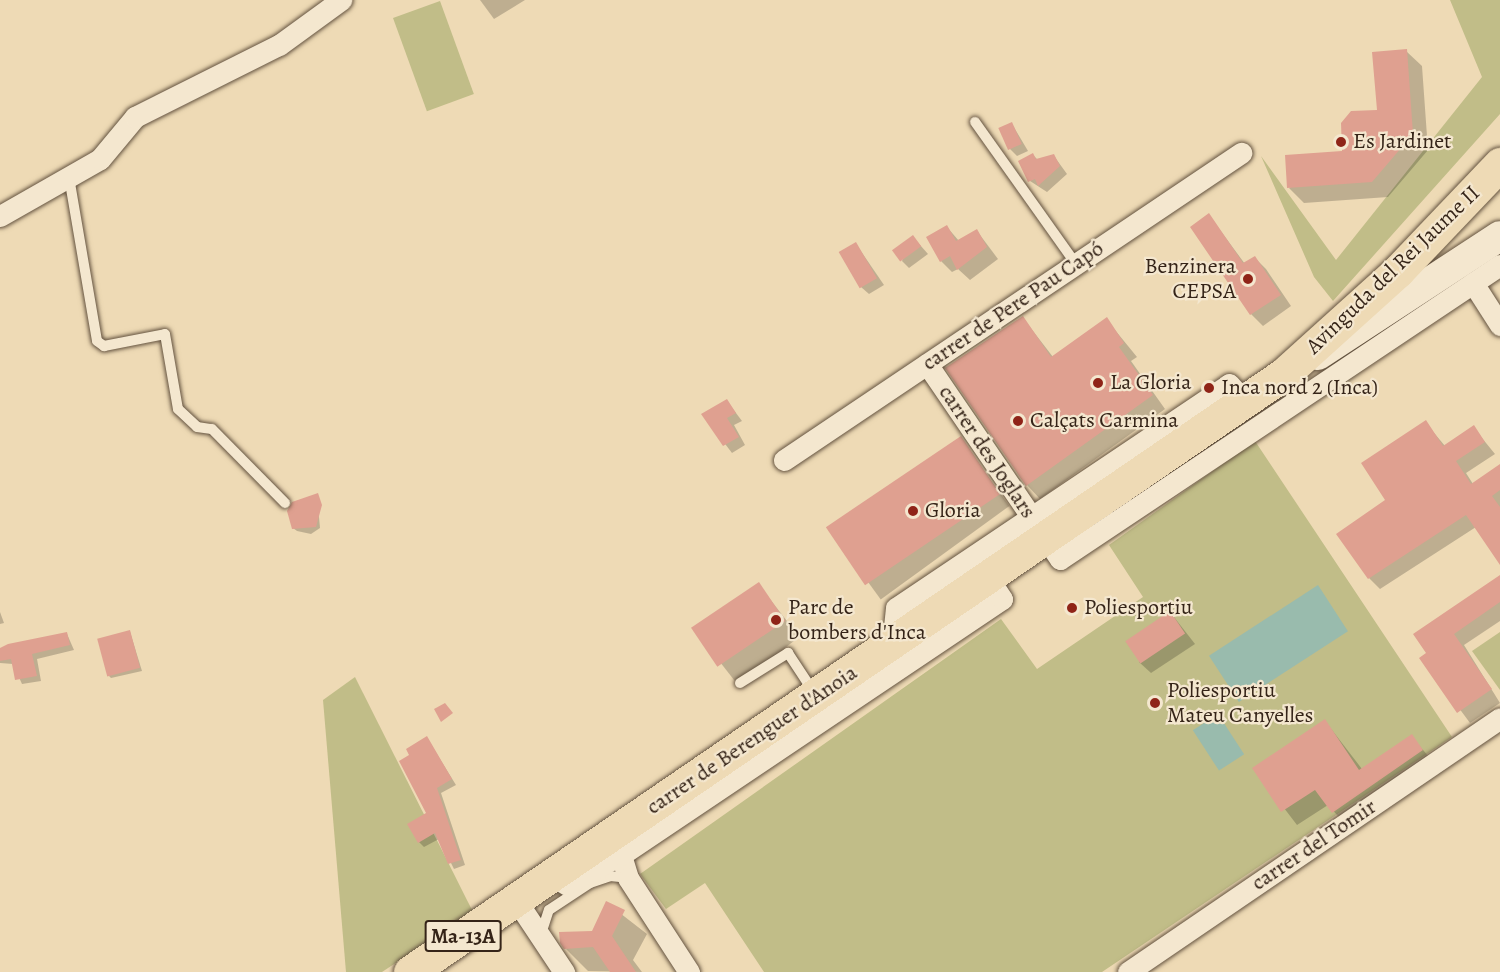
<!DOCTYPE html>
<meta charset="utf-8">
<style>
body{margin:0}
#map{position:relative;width:1500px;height:972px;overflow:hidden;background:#eedab5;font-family:Alegreya,serif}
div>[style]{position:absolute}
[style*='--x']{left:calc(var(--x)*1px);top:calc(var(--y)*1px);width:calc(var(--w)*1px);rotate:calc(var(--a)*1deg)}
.green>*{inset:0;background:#c1bd88;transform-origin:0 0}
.water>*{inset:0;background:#99bbad;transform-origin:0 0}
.shadow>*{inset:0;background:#0003;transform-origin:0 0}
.building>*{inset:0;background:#dfa090;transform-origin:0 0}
.roads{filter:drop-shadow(0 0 2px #63523f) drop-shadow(0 0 2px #63523f)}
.lane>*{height:10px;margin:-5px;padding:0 5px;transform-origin:5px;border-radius:5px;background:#f4e7cf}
.street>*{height:21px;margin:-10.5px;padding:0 10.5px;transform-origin:10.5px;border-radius:10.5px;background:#f4e7cf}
.secondary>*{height:30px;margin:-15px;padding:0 15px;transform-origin:15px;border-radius:15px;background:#f4e7cf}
.primary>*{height:33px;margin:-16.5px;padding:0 16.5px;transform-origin:16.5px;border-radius:16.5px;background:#eedab5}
.dots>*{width:16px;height:16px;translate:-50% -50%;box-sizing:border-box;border:3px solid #f4e7cf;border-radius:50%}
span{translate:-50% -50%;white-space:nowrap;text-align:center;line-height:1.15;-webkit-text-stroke:4.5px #f4e7cf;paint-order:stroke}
.shield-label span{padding:2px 4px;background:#f4e7cf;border:2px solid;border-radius:4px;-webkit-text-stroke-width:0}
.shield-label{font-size:21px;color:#352418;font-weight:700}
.poi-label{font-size:22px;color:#352418}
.left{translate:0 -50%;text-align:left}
.right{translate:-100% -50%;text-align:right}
.street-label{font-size:22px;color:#352418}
</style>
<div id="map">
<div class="green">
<i style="clip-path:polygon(1450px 0,1500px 0,1500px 114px,1333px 301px,1314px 277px,1261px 156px,1336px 260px,1482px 77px)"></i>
<i style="left:440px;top:1px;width:99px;height:50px;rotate:70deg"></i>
<i style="clip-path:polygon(1255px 441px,1452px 737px,1102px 972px,764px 972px,705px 883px,666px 909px,640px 874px,1001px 619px,1037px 669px,1143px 597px,1109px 545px)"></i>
<i style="clip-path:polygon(1500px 632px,1500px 690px,1472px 651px)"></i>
<i style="clip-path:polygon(355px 677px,473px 912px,382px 972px,346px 972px,323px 700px)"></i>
</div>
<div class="water">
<i style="left:1318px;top:585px;width:55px;height:130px;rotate:57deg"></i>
<i style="left:1218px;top:714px;width:48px;height:30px;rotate:57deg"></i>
</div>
<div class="shadow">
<i style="clip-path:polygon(480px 0,525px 0,494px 19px)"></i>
<i style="clip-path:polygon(1406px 51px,1422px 66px,1428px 150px,1388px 197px,1304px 203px,1289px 188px,1344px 153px,1378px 111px)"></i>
<i style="clip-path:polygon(1012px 124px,1028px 151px,1017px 156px,1010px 149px)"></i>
<i style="clip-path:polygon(1033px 155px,1038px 160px,1054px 156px,1067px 174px,1047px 192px,1030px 181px,1020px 162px)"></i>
<i style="clip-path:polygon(1209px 215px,1245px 264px,1255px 258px,1266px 269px,1291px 306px,1263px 326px,1251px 314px,1192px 228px)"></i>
<i style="clip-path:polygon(947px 227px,959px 241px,977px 231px,998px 259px,970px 280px,958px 269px,952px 272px,941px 261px)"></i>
<i style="clip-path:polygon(913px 237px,928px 254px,909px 268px,902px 261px)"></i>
<i style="clip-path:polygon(856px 244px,884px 285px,869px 294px,861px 287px)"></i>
<i style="clip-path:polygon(1023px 318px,1053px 357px,1106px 319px,1137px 357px,1131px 361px,1165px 409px,1040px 499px,1027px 485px)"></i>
<i style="clip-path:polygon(727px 401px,742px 421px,734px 425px,745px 445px,732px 453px,703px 415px)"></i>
<i style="clip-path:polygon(1425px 422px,1445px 446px,1473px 427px,1495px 454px,1466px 473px,1473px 484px,1500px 466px,1500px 562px,1476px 527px,1380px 589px,1369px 578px,1388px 500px)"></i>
<i style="left:960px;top:438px;width:84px;height:159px;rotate:54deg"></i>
<i style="clip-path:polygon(317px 495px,320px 528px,311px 534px,297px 531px,293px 528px)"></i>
<i style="clip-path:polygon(1500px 576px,1500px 621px,1464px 645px,1500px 703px,1470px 723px,1422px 658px)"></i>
<i style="left:758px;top:584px;width:67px;height:78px;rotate:52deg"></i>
<i style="clip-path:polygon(0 612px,4px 623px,0 624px)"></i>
<i style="clip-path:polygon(1170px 612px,1195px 644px,1151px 673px,1139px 662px)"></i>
<i style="clip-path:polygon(130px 632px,142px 671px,111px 678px,108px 675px)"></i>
<i style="clip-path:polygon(67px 634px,74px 650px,37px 659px,41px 681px,22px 684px,13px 664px,0 663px,0 649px)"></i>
<i style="clip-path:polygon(1325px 721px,1362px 769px,1411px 736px,1436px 765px,1347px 826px,1328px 805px,1297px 825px,1254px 769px)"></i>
<i style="clip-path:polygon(427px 738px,456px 785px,441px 793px,465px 865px,454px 869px,439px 839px,424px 847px,419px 842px,428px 814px,411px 755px)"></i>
<i style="clip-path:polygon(607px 903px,647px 934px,633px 960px,642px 972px,588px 971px,566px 949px,592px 933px)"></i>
</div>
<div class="building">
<i style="clip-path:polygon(1407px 49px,1413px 134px,1372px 182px,1287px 188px,1285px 155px,1342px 151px,1341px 123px,1351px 111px,1377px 110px,1372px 52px)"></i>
<i style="left:1012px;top:122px;width:24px;height:15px;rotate:66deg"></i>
<i style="clip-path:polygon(1033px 153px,1036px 159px,1054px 154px,1060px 166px,1038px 186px,1035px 179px,1028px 182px,1018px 161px)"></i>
<i style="clip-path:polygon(1209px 213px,1243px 263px,1255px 256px,1281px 295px,1250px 315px,1190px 227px)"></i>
<i style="clip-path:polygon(947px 225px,956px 241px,977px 229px,987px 247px,957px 270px,950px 256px,940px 262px,926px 237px)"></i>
<i style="left:913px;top:235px;width:14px;height:26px;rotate:54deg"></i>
<i style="left:856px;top:242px;width:42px;height:20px;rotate:60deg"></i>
<i style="clip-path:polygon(1023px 316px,1051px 357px,1107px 317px,1124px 343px,1119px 347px,1153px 395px,1026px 486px,945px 368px)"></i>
<i style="clip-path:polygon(727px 399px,736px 413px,727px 418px,739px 437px,723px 446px,701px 414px)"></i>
<i style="clip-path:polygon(1426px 420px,1443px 446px,1474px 425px,1485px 442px,1456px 461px,1471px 484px,1500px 464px,1500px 490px,1492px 496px,1500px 507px,1500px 565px,1466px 515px,1368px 579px,1336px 534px,1385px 500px,1361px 463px)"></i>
<i style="left:961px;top:436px;width:70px;height:163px;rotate:56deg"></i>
<i style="clip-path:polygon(318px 493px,322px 505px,316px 527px,292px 529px,287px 511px,292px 502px)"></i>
<i style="clip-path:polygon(1500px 575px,1500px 602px,1454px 634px,1492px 689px,1457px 713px,1419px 658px,1426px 653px,1413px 634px)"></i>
<i style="left:759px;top:582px;width:47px;height:82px;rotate:56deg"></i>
<i style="left:1170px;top:611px;width:27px;height:54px;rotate:56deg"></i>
<i style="left:130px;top:630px;width:39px;height:34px;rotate:75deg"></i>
<i style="clip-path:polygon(67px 632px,70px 645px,32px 654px,37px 676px,15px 680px,11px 659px,0 661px,0 648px,8px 644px)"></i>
<i style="clip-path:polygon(445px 703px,453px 713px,441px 722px,434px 709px)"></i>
<i style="clip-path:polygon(1325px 719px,1359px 770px,1412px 734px,1423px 750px,1332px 813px,1315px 790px,1281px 812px,1252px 768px)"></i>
<i style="clip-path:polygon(427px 736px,452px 779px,437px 788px,461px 860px,448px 864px,435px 833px,418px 843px,407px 824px,426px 813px,399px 761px,409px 755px,406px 749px)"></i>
<i style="clip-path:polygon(606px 901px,625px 910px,612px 936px,636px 972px,610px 972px,593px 947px,564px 949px,560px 943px,559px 932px,592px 931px)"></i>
</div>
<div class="roads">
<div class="lane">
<i style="--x:975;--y:122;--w:174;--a:54.6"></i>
<i style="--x:69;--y:177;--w:166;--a:80.3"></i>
<i style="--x:97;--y:341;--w:9;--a:36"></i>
<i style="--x:104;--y:346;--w:62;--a:-11.1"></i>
<i style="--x:165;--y:334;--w:76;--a:80.2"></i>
<i style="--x:178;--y:409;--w:26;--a:43"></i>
<i style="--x:197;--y:427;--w:15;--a:8"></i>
<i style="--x:212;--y:429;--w:104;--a:45.4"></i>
<i style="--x:740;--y:683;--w:57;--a:-32"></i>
<i style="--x:788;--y:653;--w:45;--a:56.7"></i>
<i style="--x:541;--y:934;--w:25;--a:-72"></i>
<i style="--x:549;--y:910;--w:49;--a:-33.4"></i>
<i style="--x:590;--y:883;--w:21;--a:-19"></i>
<i style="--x:610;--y:876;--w:18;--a:6"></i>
</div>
<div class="street">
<i style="--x:0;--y:216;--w:115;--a:-29.7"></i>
<i style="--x:100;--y:159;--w:55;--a:-50.2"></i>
<i style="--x:135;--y:117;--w:161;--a:-26.6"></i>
<i style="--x:279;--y:45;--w:77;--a:-36"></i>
<i style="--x:1473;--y:283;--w:50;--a:57.3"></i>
<i style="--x:927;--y:364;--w:236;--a:55.7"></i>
<i style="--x:1060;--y:559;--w:529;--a:-33.75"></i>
<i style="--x:784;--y:460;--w:551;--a:-33.89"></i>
<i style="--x:892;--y:646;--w:38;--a:-84"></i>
<i style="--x:896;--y:608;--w:401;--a:-33.9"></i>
<i style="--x:1229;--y:384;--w:25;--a:48"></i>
<i style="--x:621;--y:855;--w:24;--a:73"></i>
<i style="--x:628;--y:878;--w:112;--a:57"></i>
<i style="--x:565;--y:884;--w:63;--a:-27.4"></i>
<i style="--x:621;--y:855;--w:459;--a:-33.9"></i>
<i style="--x:1002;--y:599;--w:24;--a:-123"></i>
<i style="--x:516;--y:900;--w:87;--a:56.3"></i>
<i style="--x:1128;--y:972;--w:450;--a:-34.3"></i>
</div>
<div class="secondary">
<i style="--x:1318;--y:355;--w:217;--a:-33.2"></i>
</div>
<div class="primary">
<i style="--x:410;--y:972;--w:1059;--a:-34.38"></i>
<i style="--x:1284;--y:374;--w:154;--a:-42.1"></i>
<i style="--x:1398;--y:271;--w:148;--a:-46.4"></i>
</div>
</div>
<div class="dots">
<i style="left:1341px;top:142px;background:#8f2418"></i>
<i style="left:1248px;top:279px;background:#8f2418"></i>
<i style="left:1098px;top:383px;background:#8f2418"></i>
<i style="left:1209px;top:388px;background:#8f2418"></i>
<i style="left:1018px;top:421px;background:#8f2418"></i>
<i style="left:913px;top:511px;background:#8f2418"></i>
<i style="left:1072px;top:608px;background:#8f2418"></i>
<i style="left:776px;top:620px;background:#8f2418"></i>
<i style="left:1155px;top:703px;background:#8f2418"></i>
</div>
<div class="shield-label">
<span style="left:463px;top:936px">Ma-13A</span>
</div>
<div class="poi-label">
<span class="left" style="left:1353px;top:142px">Es Jardinet</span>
<span class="right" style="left:1236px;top:279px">Benzinera<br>CEPSA</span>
<span class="left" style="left:1110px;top:383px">La Gloria</span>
<span class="left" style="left:1221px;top:388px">Inca nord 2 (Inca)</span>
<span class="left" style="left:1030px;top:421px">Calçats Carmina</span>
<span class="left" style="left:925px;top:511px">Gloria</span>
<span class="left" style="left:788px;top:620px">Parc de<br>bombers d'Inca</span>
<span class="left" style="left:1084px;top:608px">Poliesportiu</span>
<span class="left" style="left:1167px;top:703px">Poliesportiu<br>Mateu Canyelles</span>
</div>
<div class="street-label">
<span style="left:1393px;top:270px;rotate:-44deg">Avinguda del Rei Jaume II</span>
<span style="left:1013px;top:306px;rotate:-34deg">carrer de Pere Pau Capó</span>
<span style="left:987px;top:452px;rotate:56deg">carrer des Joglars</span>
<span style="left:752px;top:740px;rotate:-34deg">carrer de Berenguer d'Anoia</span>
<span style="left:1314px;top:845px;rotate:-34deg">carrer del Tomir</span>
</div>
</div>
